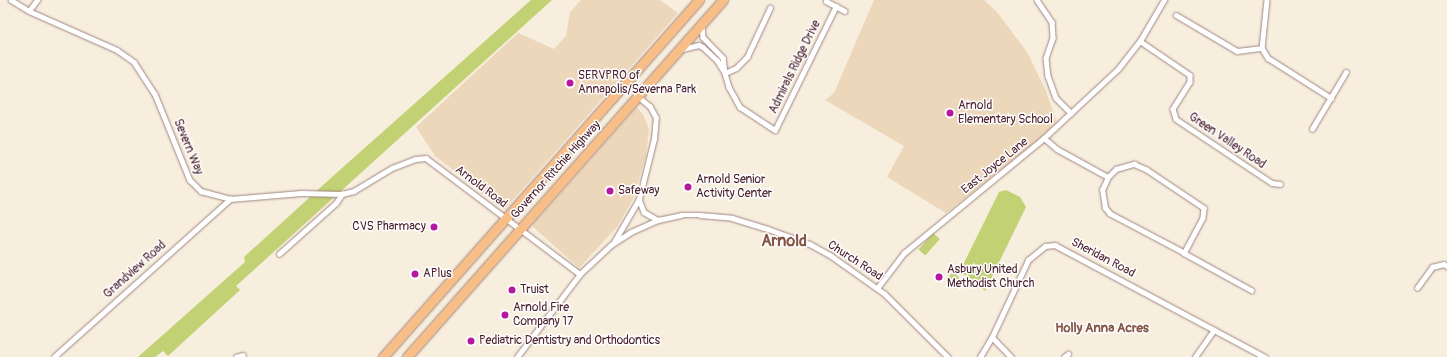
<!DOCTYPE html>
<style>
body{margin:0}
#map{position:relative;width:1447px;height:357px;overflow:hidden;background:#f7eedd;font-family:Pangolin,sans-serif}
div>[style]{position:absolute}
[style*='--x']{left:calc(var(--x)*1px);top:calc(var(--y)*1px);width:calc(var(--w)*1px);rotate:calc(var(--a)*1deg)}
.built>*{inset:0;background:#edd7ba}
.green>*{inset:0;background:#c2d173;transform-origin:0 0}
.roads{filter:drop-shadow(0 0 1px #a08684) drop-shadow(0 0 1px #a08684)}
.street>*{height:4.5px;margin:-2.25px;padding:0 2.25px;transform-origin:2.25px;border-radius:2.25px;background:#fff}
.highway>*{height:9px;margin:-4.5px;padding:0 4.5px;transform-origin:4.5px;border-radius:4.5px;background:#f7be87}
.dots>*{width:11px;height:11px;translate:-50% -50%;box-sizing:border-box;border:2px solid #fff;border-radius:50%}
span{translate:-50% -50%;white-space:nowrap;text-align:center;line-height:1.15;-webkit-text-stroke:3px #fff;paint-order:stroke}
.street-label{font-size:12px;color:#4a1f2b}
.poi-label{font-size:12px;color:#4a1f2b}
.left{translate:0 -50%;text-align:left}
.right{translate:-100% -50%;text-align:right}
.neighbourhood-label{font-size:13px;color:#845445;font-weight:700}
.district-label{font-size:16px;color:#845445;font-weight:700}
</style>
<div id="map">
<div class="built">
<i style="clip-path:polygon(581px 0,660px 0,678px 13px,504px 210px,435px 156px,416px 127px,518px 33px,554px 49px,566px 36px,570px 12px)"></i>
<i style="clip-path:polygon(874px 0,984px 0,997px 12px,1027px 52px,1046px 91px,1058px 126px,946px 213px,887px 177px,904px 146px,825px 100px,834px 93px)"></i>
<i style="clip-path:polygon(637px 107px,644px 116px,649px 130px,646px 156px,633px 199px,617px 227px,579px 268px,532px 226px)"></i>
</div>
<div class="green">
<i style="clip-path:polygon(531px 0,552px 0,236px 286px,240px 290px,168px 356px,163px 351px,155px 357px,138px 357px,245px 262px,244px 257px,332px 177px)"></i>
<i style="clip-path:polygon(1006px 190px,1020px 197px,1026px 207px,985px 291px,960px 271px,999px 192px)"></i>
<i style="left:933px;top:233px;width:9px;height:22px;rotate:41deg"></i>
<i style="left:953px;top:272px;width:13px;height:11px;rotate:42deg"></i>
</div>
<div class="roads">
<div class="street">
<i style="--x:11;--y:0;--w:21;--a:31"></i>
<i style="--x:29;--y:11;--w:96;--a:23.9"></i>
<i style="--x:117;--y:50;--w:21;--a:35"></i>
<i style="--x:134;--y:62;--w:38;--a:57"></i>
<i style="--x:155;--y:94;--w:93;--a:67.9"></i>
<i style="--x:190;--y:180;--w:16;--a:45"></i>
<i style="--x:201;--y:191;--w:30;--a:15"></i>
<i style="--x:230;--y:199;--w:71;--a:-4.8"></i>
<i style="--x:301;--y:193;--w:41;--a:1.4"></i>
<i style="--x:342;--y:194;--w:12;--a:-14"></i>
<i style="--x:354;--y:191;--w:44;--a:-31.2"></i>
<i style="--x:392;--y:168;--w:25;--a:-21"></i>
<i style="--x:415;--y:159;--w:11;--a:-5"></i>
<i style="--x:426;--y:158;--w:193;--a:37"></i>
<i style="--x:1037;--y:0;--w:27;--a:56"></i>
<i style="--x:1052;--y:22;--w:16;--a:86"></i>
<i style="--x:1053;--y:38;--w:21;--a:109"></i>
<i style="--x:1046;--y:58;--w:18;--a:84"></i>
<i style="--x:1048;--y:76;--w:23;--a:70"></i>
<i style="--x:1056;--y:98;--w:21;--a:45"></i>
<i style="--x:1267;--y:0;--w:48;--a:95.9"></i>
<i style="--x:1262;--y:48;--w:12;--a:59"></i>
<i style="--x:1268;--y:58;--w:75;--a:32.4"></i>
<i style="--x:826;--y:1;--w:21;--a:28"></i>
<i style="--x:29;--y:11;--w:14;--a:-54"></i>
<i style="--x:1176;--y:15;--w:71;--a:30.5"></i>
<i style="--x:1237;--y:51;--w:25;--a:-7"></i>
<i style="--x:702;--y:26;--w:11;--a:85"></i>
<i style="--x:703;--y:37;--w:29;--a:46"></i>
<i style="--x:723;--y:58;--w:15;--a:82"></i>
<i style="--x:1140;--y:41;--w:60;--a:34.2"></i>
<i style="--x:1190;--y:75;--w:7;--a:90"></i>
<i style="--x:1190;--y:82;--w:32;--a:122"></i>
<i style="--x:1173;--y:109;--w:10;--a:73"></i>
<i style="--x:1176;--y:119;--w:115;--a:33.7"></i>
<i style="--x:1272;--y:183;--w:8;--a:7"></i>
<i style="--x:682;--y:49;--w:17;--a:-13"></i>
<i style="--x:699;--y:45;--w:4;--a:27"></i>
<i style="--x:703;--y:47;--w:19;--a:43"></i>
<i style="--x:717;--y:60;--w:15;--a:58"></i>
<i style="--x:725;--y:73;--w:15;--a:74"></i>
<i style="--x:729;--y:87;--w:23;--a:61"></i>
<i style="--x:740;--y:107;--w:42;--a:33.3"></i>
<i style="--x:775;--y:130;--w:138;--a:-63.8"></i>
<i style="--x:725;--y:73;--w:12;--a:-24"></i>
<i style="--x:736;--y:68;--w:16;--a:-45"></i>
<i style="--x:747;--y:57;--w:54;--a:-64.9"></i>
<i style="--x:1312;--y:129;--w:66;--a:-59.2"></i>
<i style="--x:1044;--y:138;--w:17;--a:40"></i>
<i style="--x:1057;--y:149;--w:58;--a:28.8"></i>
<i style="--x:1134;--y:164;--w:13;--a:23"></i>
<i style="--x:1146;--y:169;--w:70;--a:33.9"></i>
<i style="--x:1204;--y:208;--w:10;--a:96"></i>
<i style="--x:1203;--y:218;--w:40;--a:118"></i>
<i style="--x:1184;--y:253;--w:84;--a:-152.2"></i>
<i style="--x:1110;--y:214;--w:8;--a:-130"></i>
<i style="--x:1105;--y:208;--w:18;--a:-99"></i>
<i style="--x:1102;--y:190;--w:14;--a:-65"></i>
<i style="--x:1108;--y:177;--w:11;--a:-45"></i>
<i style="--x:1116;--y:169;--w:19;--a:-16"></i>
<i style="--x:639;--y:199;--w:14;--a:69"></i>
<i style="--x:644;--y:212;--w:16;--a:30"></i>
<i style="--x:614;--y:242;--w:50;--a:-59.8"></i>
<i style="--x:639;--y:199;--w:62;--a:-76"></i>
<i style="--x:654;--y:139;--w:21;--a:-85"></i>
<i style="--x:656;--y:118;--w:13;--a:-119"></i>
<i style="--x:650;--y:107;--w:16;--a:-140"></i>
<i style="--x:1184;--y:253;--w:77;--a:28.9"></i>
<i style="--x:279;--y:254;--w:76;--a:-41.8"></i>
<i style="--x:336;--y:203;--w:11;--a:-56"></i>
<i style="--x:878;--y:287;--w:43;--a:-52.6"></i>
<i style="--x:904;--y:253;--w:181;--a:-39.4"></i>
<i style="--x:1044;--y:138;--w:101;--a:-43"></i>
<i style="--x:1118;--y:69;--w:36;--a:-52"></i>
<i style="--x:1140;--y:41;--w:48;--a:-59.7"></i>
<i style="--x:1417;--y:288;--w:26;--a:-54"></i>
<i style="--x:1432;--y:267;--w:12;--a:-14"></i>
<i style="--x:1444;--y:264;--w:4;--a:34"></i>
<i style="--x:992;--y:337;--w:28;--a:46"></i>
<i style="--x:54;--y:357;--w:237;--a:-41.9"></i>
<i style="--x:236;--y:357;--w:7;--a:-16"></i>
<i style="--x:517;--y:357;--w:104;--a:-52.8"></i>
<i style="--x:580;--y:274;--w:42;--a:-43.1"></i>
<i style="--x:611;--y:245;--w:24;--a:-33"></i>
<i style="--x:631;--y:232;--w:30;--a:-24"></i>
<i style="--x:658;--y:220;--w:24;--a:-12"></i>
<i style="--x:681;--y:215;--w:19;--a:0"></i>
<i style="--x:700;--y:215;--w:32;--a:5"></i>
<i style="--x:732;--y:218;--w:38;--a:17"></i>
<i style="--x:768;--y:229;--w:45;--a:19.7"></i>
<i style="--x:810;--y:244;--w:23;--a:29"></i>
<i style="--x:830;--y:255;--w:67;--a:35.3"></i>
<i style="--x:885;--y:294;--w:89;--a:45"></i>
<i style="--x:980;--y:357;--w:23;--a:-59"></i>
<i style="--x:992;--y:337;--w:85;--a:-64.9"></i>
<i style="--x:1028;--y:260;--w:22;--a:-39"></i>
<i style="--x:1045;--y:246;--w:10;--a:-6"></i>
<i style="--x:1055;--y:245;--w:238;--a:28.1"></i>
<i style="--x:1064;--y:357;--w:5;--a:-37"></i>
<i style="--x:1195;--y:357;--w:33;--a:-55"></i>
</div>
<div class="highway">
<i style="--x:383;--y:357;--w:477;--a:-48.5"></i>
<i style="--x:407;--y:357;--w:477;--a:-48.5"></i>
</div>
</div>
<div class="dots">
<i style="left:570px;top:83px;background:#b5179e"></i>
<i style="left:950px;top:113px;background:#b5179e"></i>
<i style="left:688px;top:187px;background:#b5179e"></i>
<i style="left:610px;top:191px;background:#b5179e"></i>
<i style="left:434px;top:227px;background:#b5179e"></i>
<i style="left:415px;top:274px;background:#b5179e"></i>
<i style="left:939px;top:277px;background:#b5179e"></i>
<i style="left:512px;top:290px;background:#b5179e"></i>
<i style="left:505px;top:315px;background:#b5179e"></i>
<i style="left:471px;top:341px;background:#b5179e"></i>
</div>
<div class="street-label">
<span style="left:795px;top:67px;rotate:-64deg">Admirals Ridge Drive</span>
<span style="left:1227px;top:141px;rotate:34deg">Green Valley Road</span>
<span style="left:188px;top:147px;rotate:68deg">Severn Way</span>
<span style="left:995px;top:166px;rotate:-39deg">East Joyce Lane</span>
<span style="left:556px;top:170px;rotate:-48deg">Governor Ritchie Highway</span>
<span style="left:481px;top:187px;rotate:37deg">Arnold Road</span>
<span style="left:1103px;top:258px;rotate:28deg">Sheridan Road</span>
<span style="left:855px;top:261px;rotate:33deg">Church Road</span>
<span style="left:135px;top:270px;rotate:-42deg">Grandview Road</span>
</div>
<div class="poi-label">
<span class="left" style="left:578px;top:83px">SERVPRO of<br>Annapolis/Severna Park</span>
<span class="left" style="left:958px;top:113px">Arnold<br>Elementary School</span>
<span class="left" style="left:696px;top:187px">Arnold Senior<br>Activity Center</span>
<span class="left" style="left:618px;top:191px">Safeway</span>
<span class="right" style="left:426px;top:227px">CVS Pharmacy</span>
<span class="left" style="left:947px;top:277px">Asbury United<br>Methodist Church</span>
<span class="left" style="left:423px;top:274px">APlus</span>
<span class="left" style="left:520px;top:290px">Truist</span>
<span class="left" style="left:513px;top:315px">Arnold Fire<br>Company 17</span>
<span class="left" style="left:479px;top:341px">Pediatric Dentistry and Orthodontics</span>
</div>
<div class="neighbourhood-label">
<span style="left:1102px;top:328px">Holly Anna Acres</span>
</div>
<div class="district-label">
<span style="left:784px;top:241px">Arnold</span>
</div>
</div>
